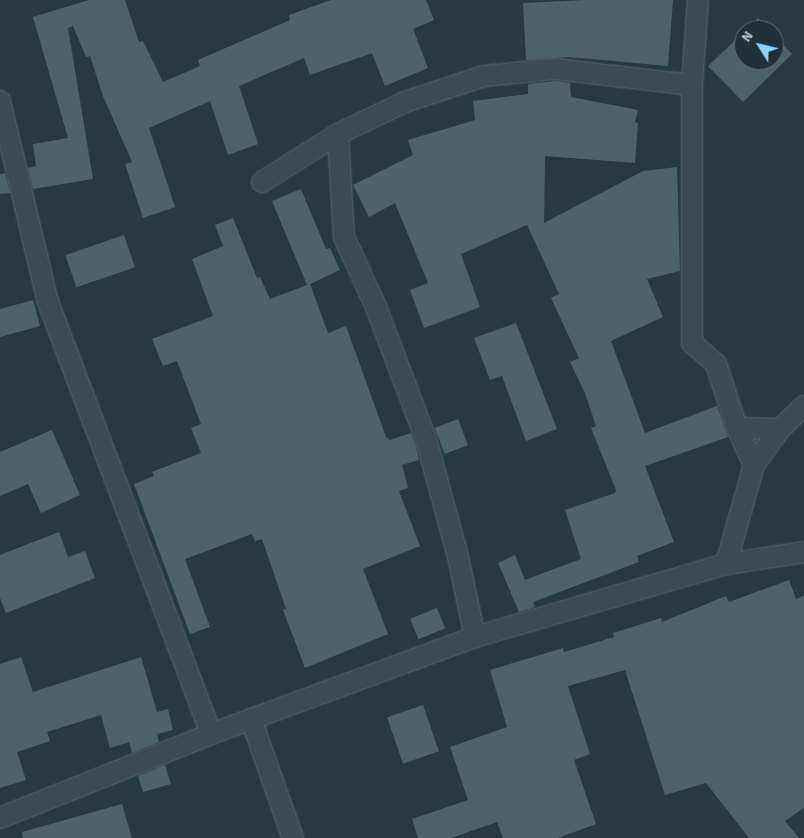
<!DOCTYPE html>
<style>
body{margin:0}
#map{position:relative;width:804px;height:838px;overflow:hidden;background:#253a45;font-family:"Source Sans 3",sans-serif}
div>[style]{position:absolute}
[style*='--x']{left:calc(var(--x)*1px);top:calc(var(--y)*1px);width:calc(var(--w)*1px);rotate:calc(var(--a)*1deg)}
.building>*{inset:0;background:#4c636e;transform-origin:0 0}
.roads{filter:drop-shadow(0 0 1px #596872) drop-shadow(0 0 1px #596872)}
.street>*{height:20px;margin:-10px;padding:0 10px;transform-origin:10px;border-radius:10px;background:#3a4b55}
span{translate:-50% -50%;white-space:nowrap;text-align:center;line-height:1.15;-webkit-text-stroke:4px #1f303a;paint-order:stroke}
.north{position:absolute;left:734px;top:20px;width:50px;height:50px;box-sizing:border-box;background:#1f303a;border:1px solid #5c6c75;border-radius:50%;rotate:306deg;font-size:14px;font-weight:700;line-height:20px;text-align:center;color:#b8c5ce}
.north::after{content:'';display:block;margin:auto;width:18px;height:22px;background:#8cd3ff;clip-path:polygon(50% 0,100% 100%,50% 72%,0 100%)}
</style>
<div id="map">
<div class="building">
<i style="clip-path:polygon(89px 0,125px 0,139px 42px,143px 41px,163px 82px,200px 66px,198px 60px,290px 20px,289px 15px,331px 0,426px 0,434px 20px,413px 29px,428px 68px,385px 86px,372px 53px,310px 75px,304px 58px,239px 86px,258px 144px,228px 155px,210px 101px,149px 128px,175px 207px,143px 218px,125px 164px,132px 162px,103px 96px,90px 56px,86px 57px,73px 26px,68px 28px,93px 179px,33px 189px,28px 168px,36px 166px,33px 144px,68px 138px,33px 17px)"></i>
<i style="clip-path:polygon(585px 0,673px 0,668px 66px,569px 57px,526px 60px,523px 3px)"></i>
<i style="clip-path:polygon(758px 18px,769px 30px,746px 30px)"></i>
<i style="clip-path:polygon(744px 32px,744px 60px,774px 60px,774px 36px,792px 54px,743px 102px,708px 66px)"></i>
<i style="clip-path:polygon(555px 81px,570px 83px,571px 97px,638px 110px,635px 122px,638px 123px,635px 163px,545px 156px,544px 223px,643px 171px,677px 167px,680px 271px,647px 279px,663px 317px,611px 341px,645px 433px,717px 406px,728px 437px,645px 466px,674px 542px,637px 556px,639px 562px,533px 602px,535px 607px,519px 612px,498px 563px,515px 555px,525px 580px,581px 559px,565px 510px,615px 493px,616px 490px,591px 428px,596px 426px,585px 393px,570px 362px,579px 358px,551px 298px,559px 294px,527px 225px,461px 254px,480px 307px,424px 328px,410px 290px,428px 283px,395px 203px,369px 217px,353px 185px,413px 155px,408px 140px,475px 120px,473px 101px,528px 94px,528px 84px)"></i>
<i style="clip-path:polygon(5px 173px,10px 193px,0 194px,0 174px)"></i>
<i style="clip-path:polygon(301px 189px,326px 249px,330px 248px,340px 270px,310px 284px,328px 333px,346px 326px,386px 437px,390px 440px,411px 433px,415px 443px,419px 460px,402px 465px,408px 488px,399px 491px,420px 546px,363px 569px,388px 634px,305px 668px,283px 610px,286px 609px,262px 539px,255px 541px,252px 534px,185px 559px,210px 627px,190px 634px,134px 484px,154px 476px,152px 472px,201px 453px,191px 428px,201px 424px,177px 361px,163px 366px,152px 339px,213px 316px,192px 259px,223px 246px,215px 225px,233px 218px,257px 278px,260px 277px,270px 299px,307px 285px,272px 201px)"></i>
<i style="left:124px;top:235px;width:34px;height:62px;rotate:71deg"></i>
<i style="clip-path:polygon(33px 300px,40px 326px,0 337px,0 309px)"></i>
<i style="clip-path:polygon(516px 323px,557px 429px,526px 441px,502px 376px,490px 380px,474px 338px)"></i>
<i style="left:458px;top:419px;width:28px;height:25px;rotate:69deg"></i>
<i style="clip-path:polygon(52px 430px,80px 495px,41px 513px,28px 484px,0 496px,0 452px)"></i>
<i style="clip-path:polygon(59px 532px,68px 557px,85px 551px,95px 578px,6px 613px,0 598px,0 555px)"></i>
<i style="clip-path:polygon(789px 580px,796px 599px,804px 596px,804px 808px,785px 821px,799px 838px,749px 838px,706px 783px,665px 795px,625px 670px,568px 686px,590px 754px,574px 760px,596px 824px,558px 838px,503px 838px,497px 822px,451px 838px,418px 838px,412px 819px,468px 800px,450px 747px,507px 727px,490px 670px,563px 648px,564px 652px,614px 637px,613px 633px,661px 618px,662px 622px,726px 596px,729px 602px)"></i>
<i style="left:437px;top:608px;width:22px;height:29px;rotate:68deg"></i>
<i style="clip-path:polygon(21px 657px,33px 692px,141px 657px,157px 712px,168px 709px,173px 730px,157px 734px,159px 742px,132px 753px,129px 742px,110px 748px,101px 715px,47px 732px,50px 741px,17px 752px,26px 780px,0 788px,0 664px)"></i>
<i style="left:423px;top:705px;width:49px;height:38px;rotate:71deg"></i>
<i style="clip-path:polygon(165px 765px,171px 784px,143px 792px,138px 776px)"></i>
<i style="clip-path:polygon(122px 804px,132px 838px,23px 838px,22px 832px)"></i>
</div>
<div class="roads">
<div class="street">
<i style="--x:692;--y:85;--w:258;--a:90"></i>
<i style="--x:692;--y:343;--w:32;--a:41"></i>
<i style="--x:716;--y:364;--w:67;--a:71.8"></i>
<i style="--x:737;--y:428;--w:41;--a:65.3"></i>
<i style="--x:0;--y:101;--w:207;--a:76.6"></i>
<i style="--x:48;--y:302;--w:462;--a:69.3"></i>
<i style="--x:338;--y:134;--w:103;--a:86.7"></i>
<i style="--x:344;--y:237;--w:77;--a:65.4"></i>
<i style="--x:376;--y:307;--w:141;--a:69.3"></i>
<i style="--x:426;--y:439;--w:122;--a:74.8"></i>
<i style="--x:458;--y:557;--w:82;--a:78"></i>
<i style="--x:262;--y:182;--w:90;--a:-32.3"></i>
<i style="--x:338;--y:134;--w:74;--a:-25.5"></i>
<i style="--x:405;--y:102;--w:83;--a:-18.2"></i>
<i style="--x:484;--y:76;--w:71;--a:-5.6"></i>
<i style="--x:555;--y:69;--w:138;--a:6.7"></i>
<i style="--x:692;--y:85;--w:85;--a:-86"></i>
<i style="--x:737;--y:428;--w:43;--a:1.3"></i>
<i style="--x:726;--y:564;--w:103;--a:-74.2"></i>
<i style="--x:754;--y:465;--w:44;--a:-54.2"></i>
<i style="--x:780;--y:429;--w:33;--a:-44"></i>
<i style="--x:251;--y:719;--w:126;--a:70.6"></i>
<i style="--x:0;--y:818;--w:227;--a:-21.7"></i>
<i style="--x:211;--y:734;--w:281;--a:-20.2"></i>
<i style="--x:475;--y:637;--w:261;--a:-16.2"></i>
<i style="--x:726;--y:564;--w:79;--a:-8.7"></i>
</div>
</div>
<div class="north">N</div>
</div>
